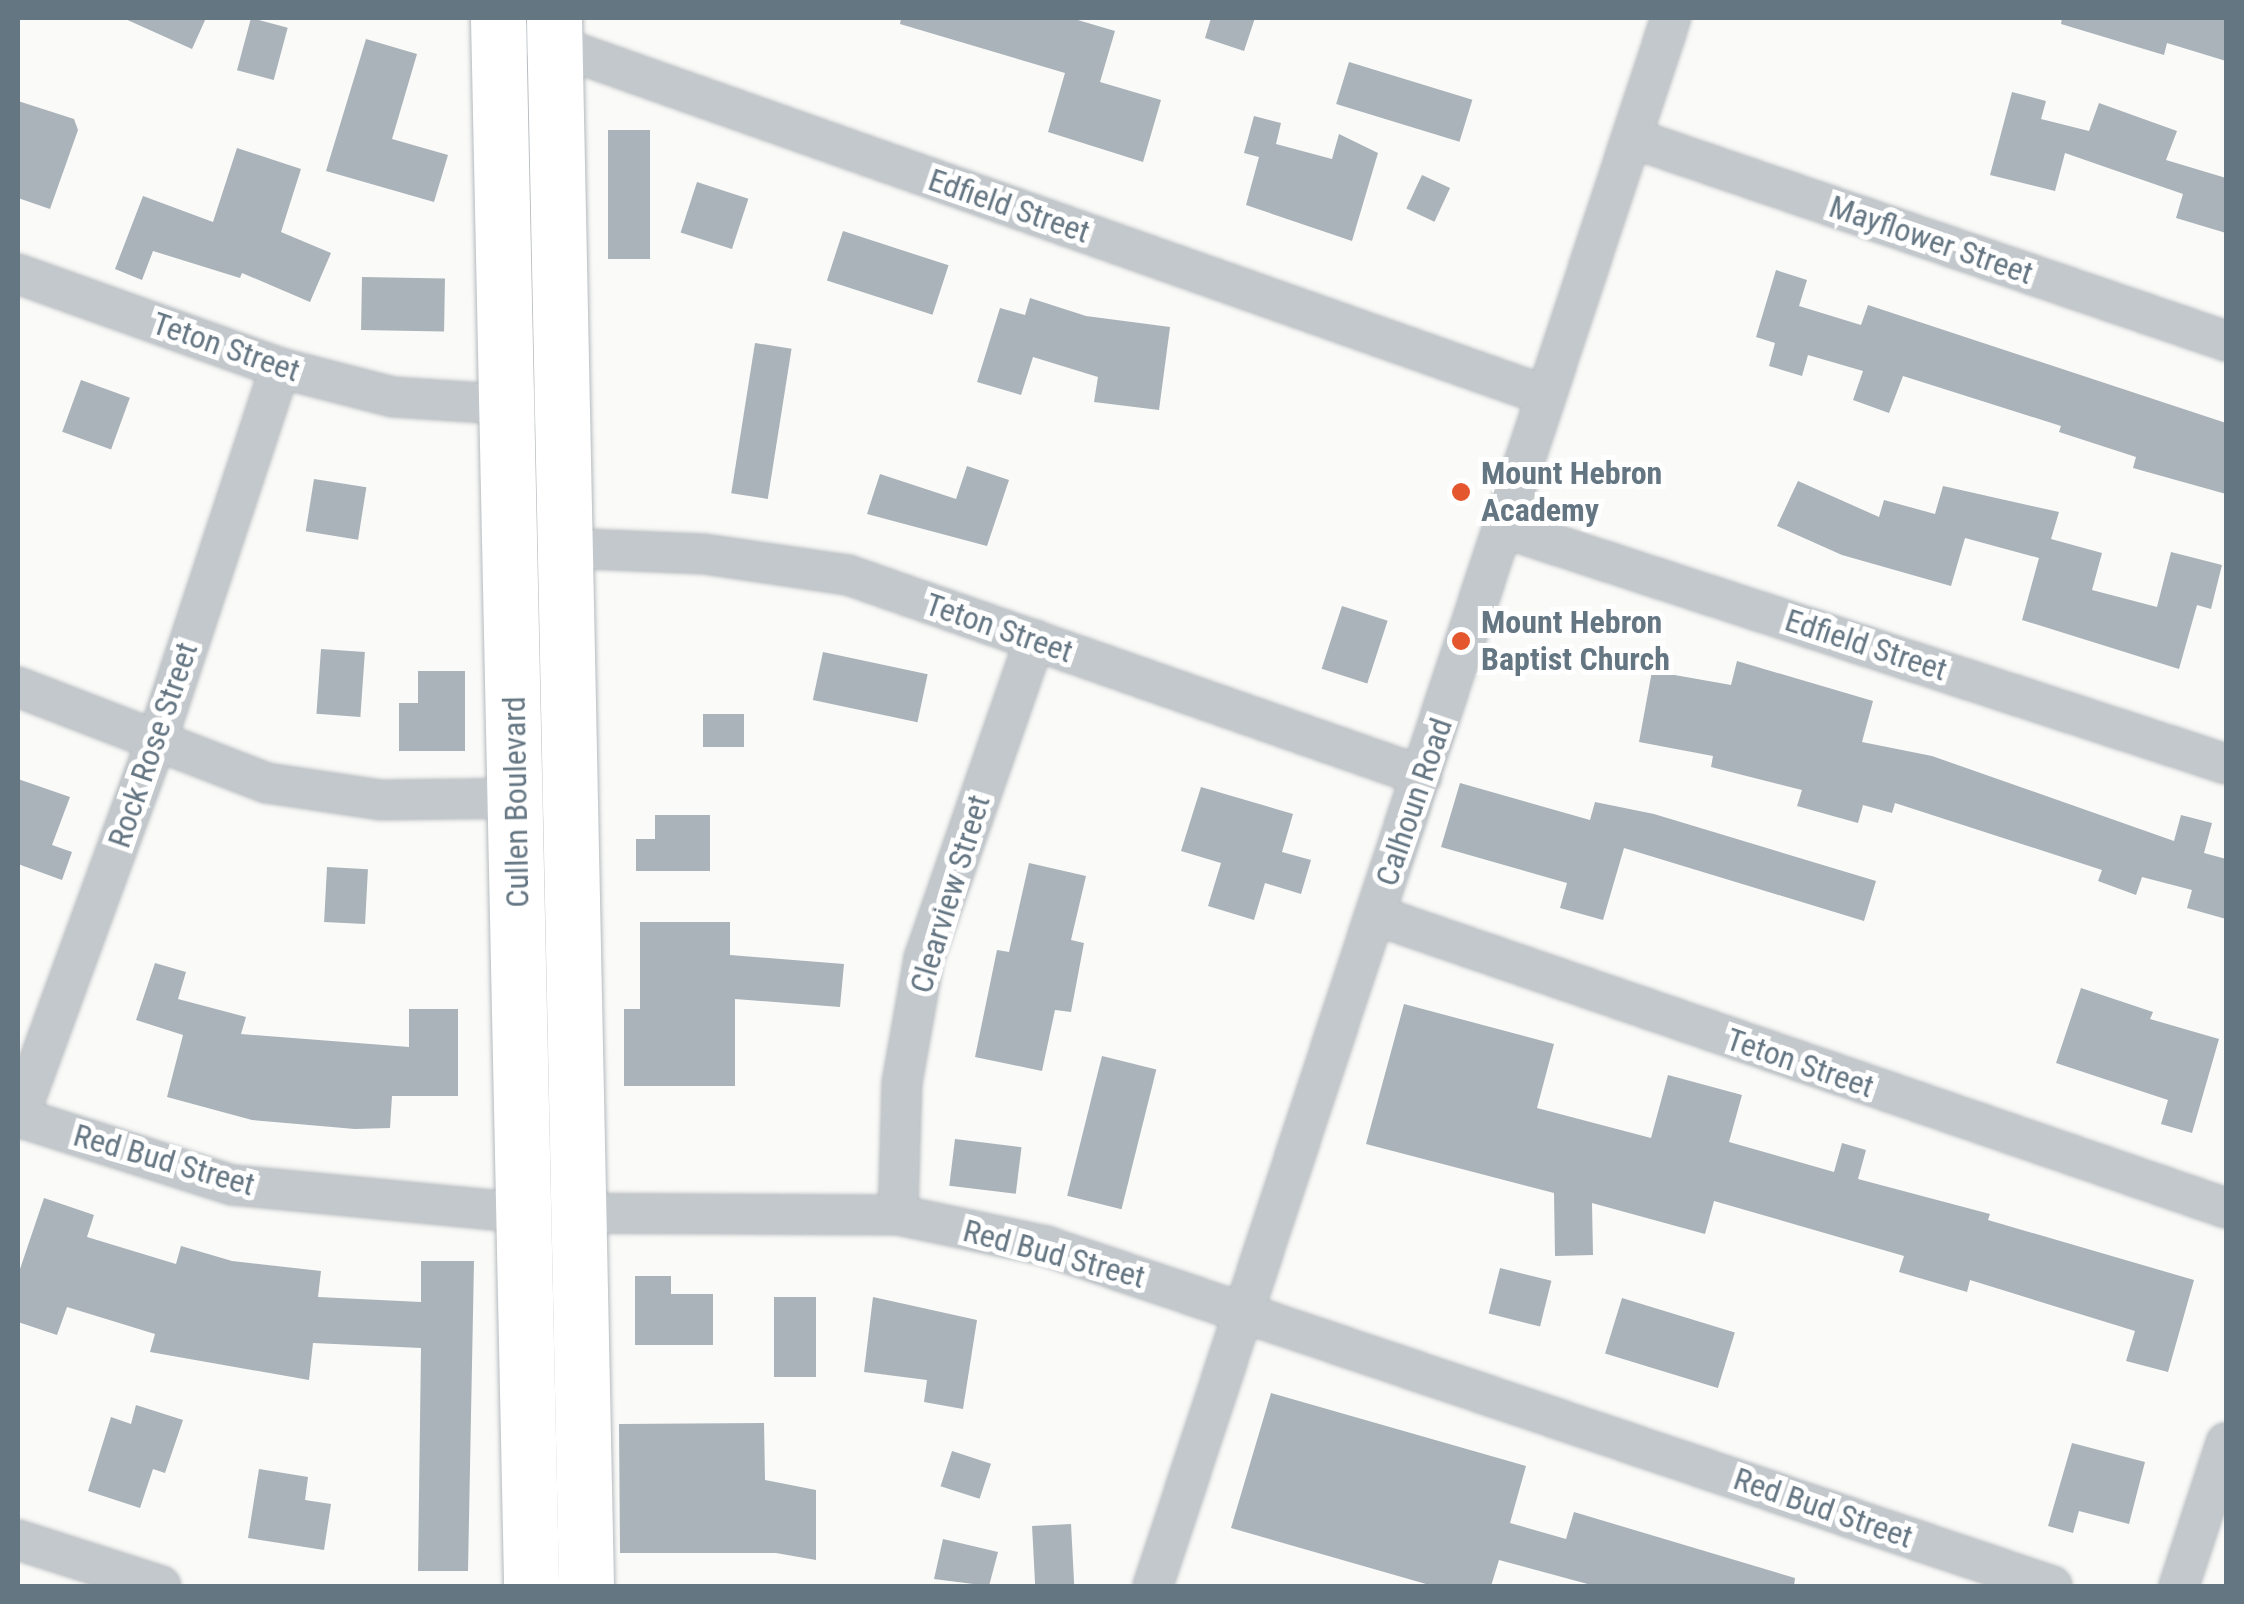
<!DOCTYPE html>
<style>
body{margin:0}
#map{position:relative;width:2244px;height:1604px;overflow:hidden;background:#fafaf8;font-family:"Roboto Condensed",sans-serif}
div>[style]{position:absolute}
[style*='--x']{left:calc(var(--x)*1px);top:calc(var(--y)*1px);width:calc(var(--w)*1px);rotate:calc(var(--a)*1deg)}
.building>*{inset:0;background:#aab3b9;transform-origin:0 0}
.roads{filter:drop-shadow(0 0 2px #b5babe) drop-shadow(0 0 2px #b5babe)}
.street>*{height:38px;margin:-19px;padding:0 19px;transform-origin:19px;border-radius:19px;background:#c3c8cc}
.primary>*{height:55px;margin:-27.5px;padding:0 27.5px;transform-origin:27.5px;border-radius:27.5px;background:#fff}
.dots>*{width:28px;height:28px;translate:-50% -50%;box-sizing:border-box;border:5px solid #fff;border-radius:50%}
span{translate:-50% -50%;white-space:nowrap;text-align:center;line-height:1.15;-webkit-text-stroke:10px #fff;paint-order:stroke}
.street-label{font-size:32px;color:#657683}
.poi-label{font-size:32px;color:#657683;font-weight:700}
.left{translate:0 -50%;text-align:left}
.frame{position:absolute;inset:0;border:20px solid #657683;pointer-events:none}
</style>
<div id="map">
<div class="building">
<i style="clip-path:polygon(123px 18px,206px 18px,192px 49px)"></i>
<i style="left:251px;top:18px;width:38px;height:54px;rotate:15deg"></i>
<i style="clip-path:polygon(901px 18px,1071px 18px,1115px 31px,1100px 82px,1161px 100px,1143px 162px,1048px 132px,1065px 73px,900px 24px)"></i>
<i style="clip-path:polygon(1211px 18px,1255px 18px,1244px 51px,1205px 38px)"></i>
<i style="clip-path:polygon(2062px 18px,2226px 18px,2226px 61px,2167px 43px,2164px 55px,2061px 24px)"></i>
<i style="clip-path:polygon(366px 39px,417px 54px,392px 139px,448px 155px,434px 202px,326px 171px)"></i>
<i style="left:1349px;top:62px;width:129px;height:44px;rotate:17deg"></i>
<i style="clip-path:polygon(2012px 92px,2046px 101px,2041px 119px,2089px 131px,2099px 103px,2177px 131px,2166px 160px,2226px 178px,2226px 233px,2176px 218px,2183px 194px,2065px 153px,2055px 191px,1990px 175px)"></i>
<i style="clip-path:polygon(18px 101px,74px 119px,78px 130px,50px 209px,18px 198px)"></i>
<i style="clip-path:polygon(1254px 116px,1281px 123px,1276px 144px,1332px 159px,1339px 134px,1378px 153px,1352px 241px,1246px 205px,1259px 157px,1244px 153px)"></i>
<i style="left:608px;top:130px;width:42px;height:129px"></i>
<i style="clip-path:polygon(237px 148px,301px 169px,281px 232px,331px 253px,310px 302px,242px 273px,240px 278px,153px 251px,142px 280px,115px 269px,143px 196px,213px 222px)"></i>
<i style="left:1422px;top:175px;width:31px;height:37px;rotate:25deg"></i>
<i style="left:697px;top:182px;width:54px;height:53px;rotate:18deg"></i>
<i style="left:843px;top:231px;width:111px;height:52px;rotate:18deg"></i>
<i style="clip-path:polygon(1776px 270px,1807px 280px,1799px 306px,1861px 325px,1868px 305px,2226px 423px,2226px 494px,2133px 468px,2136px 457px,2059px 432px,2061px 426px,1903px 376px,1889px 413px,1853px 400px,1863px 371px,1808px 355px,1802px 376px,1769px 366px,1775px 343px,1756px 337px)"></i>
<i style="left:362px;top:277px;width:83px;height:53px;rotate:1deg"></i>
<i style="clip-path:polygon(1030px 298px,1086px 316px,1170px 327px,1159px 410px,1094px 402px,1098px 377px,1033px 357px,1021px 395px,977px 382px,1000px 308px,1025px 315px)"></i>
<i style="left:755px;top:343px;width:37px;height:152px;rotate:9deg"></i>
<i style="left:81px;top:380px;width:52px;height:55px;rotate:20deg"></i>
<i style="clip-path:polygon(967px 466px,1009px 480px,987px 546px,867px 514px,880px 474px,956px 499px)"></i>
<i style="left:314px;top:479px;width:53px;height:53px;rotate:9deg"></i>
<i style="clip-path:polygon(1798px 481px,1879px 517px,1884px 500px,1935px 514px,1943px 486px,2059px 512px,2051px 539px,2102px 553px,2092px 590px,2157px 607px,2171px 552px,2222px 565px,2211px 609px,2197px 605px,2179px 669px,2022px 620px,2039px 558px,1965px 538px,1951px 586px,1842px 555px,1777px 526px)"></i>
<i style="left:1342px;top:606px;width:48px;height:66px;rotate:18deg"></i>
<i style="left:321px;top:649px;width:44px;height:65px;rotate:4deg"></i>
<i style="left:823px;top:652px;width:107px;height:49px;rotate:12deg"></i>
<i style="clip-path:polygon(1737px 661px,1873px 701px,1862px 742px,1932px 756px,2174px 841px,2181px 815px,2212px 823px,2204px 853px,2226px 859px,2226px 919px,2187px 908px,2192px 890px,2142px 877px,2136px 895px,2098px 881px,2102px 870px,1895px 803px,1892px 813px,1863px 805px,1858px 823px,1797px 806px,1802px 790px,1711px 767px,1713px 756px,1639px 742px,1652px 671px,1731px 685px)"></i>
<i style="clip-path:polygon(418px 671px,465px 671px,465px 751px,399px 751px,399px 703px,418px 703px)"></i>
<i style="left:703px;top:714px;width:41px;height:33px"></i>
<i style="clip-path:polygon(18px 779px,70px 797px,52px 845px,72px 852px,62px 880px,18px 864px)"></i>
<i style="clip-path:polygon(1460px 783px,1590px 820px,1595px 802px,1654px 814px,1876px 881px,1864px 921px,1624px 848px,1603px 920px,1560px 908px,1567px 883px,1441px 847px)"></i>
<i style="clip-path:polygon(1201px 787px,1293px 814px,1282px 852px,1311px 860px,1301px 894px,1265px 883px,1254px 920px,1208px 906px,1221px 863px,1181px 851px)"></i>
<i style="clip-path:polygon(655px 815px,710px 815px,710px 871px,636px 871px,636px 839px,655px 839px)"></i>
<i style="clip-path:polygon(1029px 863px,1086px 876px,1071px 940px,1084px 943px,1071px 1012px,1055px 1010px,1042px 1071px,975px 1057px,997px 950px,1009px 952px)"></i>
<i style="left:327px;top:867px;width:41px;height:55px;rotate:3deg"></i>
<i style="clip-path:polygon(640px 922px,730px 922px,730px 955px,844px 964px,840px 1007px,735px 999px,735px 1086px,624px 1086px,624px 1009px,640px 1009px)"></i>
<i style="clip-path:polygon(155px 963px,186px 972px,178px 999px,246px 1017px,241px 1034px,409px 1047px,409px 1009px,458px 1009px,458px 1096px,392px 1096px,390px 1128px,355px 1129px,252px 1120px,167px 1097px,183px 1035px,136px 1020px)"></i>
<i style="clip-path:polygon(2081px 988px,2153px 1012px,2150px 1019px,2219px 1039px,2192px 1133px,2161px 1124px,2168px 1100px,2056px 1063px)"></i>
<i style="clip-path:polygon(1404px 1004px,1554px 1044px,1537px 1108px,1651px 1138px,1668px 1075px,1742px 1095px,1729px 1142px,1834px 1172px,1842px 1143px,1866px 1150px,1858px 1179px,1990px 1214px,1988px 1220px,2194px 1280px,2168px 1372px,2126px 1361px,2135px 1331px,1970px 1280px,1967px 1292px,1899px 1272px,1904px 1256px,1714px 1201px,1705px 1234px,1592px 1203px,1593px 1255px,1555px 1256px,1554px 1193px,1366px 1144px)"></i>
<i style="left:1102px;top:1056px;width:56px;height:144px;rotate:14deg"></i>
<i style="left:955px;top:1139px;width:67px;height:47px;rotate:7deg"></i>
<i style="clip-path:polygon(44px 1198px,94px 1215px,87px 1237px,176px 1264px,181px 1246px,232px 1261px,321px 1271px,318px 1297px,421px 1302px,421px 1261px,474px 1261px,468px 1571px,418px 1571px,421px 1348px,313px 1343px,309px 1380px,150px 1352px,155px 1334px,67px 1307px,57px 1335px,18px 1322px,18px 1275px)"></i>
<i style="left:1500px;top:1268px;width:53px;height:47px;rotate:14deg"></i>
<i style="clip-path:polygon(635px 1276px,671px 1276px,671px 1294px,713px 1294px,713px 1345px,635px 1345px)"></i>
<i style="left:774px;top:1297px;width:42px;height:80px"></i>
<i style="clip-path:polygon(873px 1297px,977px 1320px,963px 1409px,924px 1402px,927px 1380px,864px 1372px)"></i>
<i style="left:1622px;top:1298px;width:118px;height:58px;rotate:17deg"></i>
<i style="clip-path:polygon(1271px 1393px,1526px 1466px,1510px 1523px,1566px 1539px,1574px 1512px,1795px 1578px,1794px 1586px,1595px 1586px,1499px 1560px,1491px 1586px,1433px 1586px,1231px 1528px)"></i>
<i style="clip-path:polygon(136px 1405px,183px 1420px,165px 1473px,153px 1469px,140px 1508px,88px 1491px,111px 1417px,131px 1424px)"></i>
<i style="clip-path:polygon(764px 1423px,765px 1480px,816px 1490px,816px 1560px,776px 1553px,620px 1553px,619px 1424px)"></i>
<i style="clip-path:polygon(2072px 1443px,2145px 1462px,2129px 1524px,2079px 1511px,2073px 1533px,2048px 1526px)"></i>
<i style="left:952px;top:1451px;width:41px;height:37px;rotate:18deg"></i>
<i style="clip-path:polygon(259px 1469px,308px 1477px,305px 1500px,331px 1504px,324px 1550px,248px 1538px)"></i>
<i style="left:1071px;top:1524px;width:62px;height:39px;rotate:87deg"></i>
<i style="clip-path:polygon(943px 1539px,998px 1552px,989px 1586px,934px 1579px)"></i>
</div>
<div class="roads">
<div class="street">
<i style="--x:537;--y:39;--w:1068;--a:19.47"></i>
<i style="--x:1635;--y:139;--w:625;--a:18.87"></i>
<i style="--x:18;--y:274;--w:278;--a:19.7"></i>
<i style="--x:280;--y:368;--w:117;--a:14.4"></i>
<i style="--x:393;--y:397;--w:137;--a:3.8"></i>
<i style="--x:1504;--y:528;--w:760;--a:18.1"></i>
<i style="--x:562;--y:548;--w:142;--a:2.4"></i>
<i style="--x:704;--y:554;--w:146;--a:8.3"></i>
<i style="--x:848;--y:575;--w:608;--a:19.3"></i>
<i style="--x:18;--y:687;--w:267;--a:21.1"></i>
<i style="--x:267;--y:783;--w:115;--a:8.5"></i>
<i style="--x:381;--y:800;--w:155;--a:-0.7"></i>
<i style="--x:1375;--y:915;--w:900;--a:19"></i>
<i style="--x:18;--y:1117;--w:225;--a:17.6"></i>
<i style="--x:233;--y:1185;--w:291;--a:5.5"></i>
<i style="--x:523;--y:1213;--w:375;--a:0.3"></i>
<i style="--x:898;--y:1215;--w:151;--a:11.8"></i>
<i style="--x:1046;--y:1246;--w:1062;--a:18.67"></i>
<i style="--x:18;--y:1119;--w:404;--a:-69.9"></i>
<i style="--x:157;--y:740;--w:392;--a:-71.7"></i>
<i style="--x:898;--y:1215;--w:132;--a:-88.3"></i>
<i style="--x:902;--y:1083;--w:127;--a:-80"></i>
<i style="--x:924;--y:958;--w:337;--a:-70.8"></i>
<i style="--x:18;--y:1540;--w:150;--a:17.8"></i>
<i style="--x:1153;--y:1586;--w:1651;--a:-71.72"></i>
<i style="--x:2179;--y:1586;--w:151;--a:-71.8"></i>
</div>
<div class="primary">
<i style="--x:498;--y:18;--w:1568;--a:88.79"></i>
<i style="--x:554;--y:18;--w:1568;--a:88.83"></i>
</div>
</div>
<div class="dots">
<i style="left:1461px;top:492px;background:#e4572e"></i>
<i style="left:1461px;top:641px;background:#e4572e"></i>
</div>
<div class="street-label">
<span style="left:1009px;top:206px;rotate:19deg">Edfield Street</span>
<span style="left:1931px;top:240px;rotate:19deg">Mayflower Street</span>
<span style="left:226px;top:347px;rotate:19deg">Teton Street</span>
<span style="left:999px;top:628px;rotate:19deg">Teton Street</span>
<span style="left:1866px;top:645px;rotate:18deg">Edfield Street</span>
<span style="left:153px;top:745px;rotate:-71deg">Rock Rose Street</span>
<span style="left:516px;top:802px;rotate:-91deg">Cullen Boulevard</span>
<span style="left:1414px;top:802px;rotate:-71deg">Calhoun Road</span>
<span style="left:950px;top:894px;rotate:-73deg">Clearview Street</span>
<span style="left:1800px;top:1063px;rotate:19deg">Teton Street</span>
<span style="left:164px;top:1160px;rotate:16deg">Red Bud Street</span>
<span style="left:1054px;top:1254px;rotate:15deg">Red Bud Street</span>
<span style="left:1823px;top:1508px;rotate:19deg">Red Bud Street</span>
</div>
<div class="poi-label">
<span class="left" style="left:1481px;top:492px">Mount Hebron<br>Academy</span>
<span class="left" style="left:1481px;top:641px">Mount Hebron<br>Baptist Church</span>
</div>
<div class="frame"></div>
</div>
